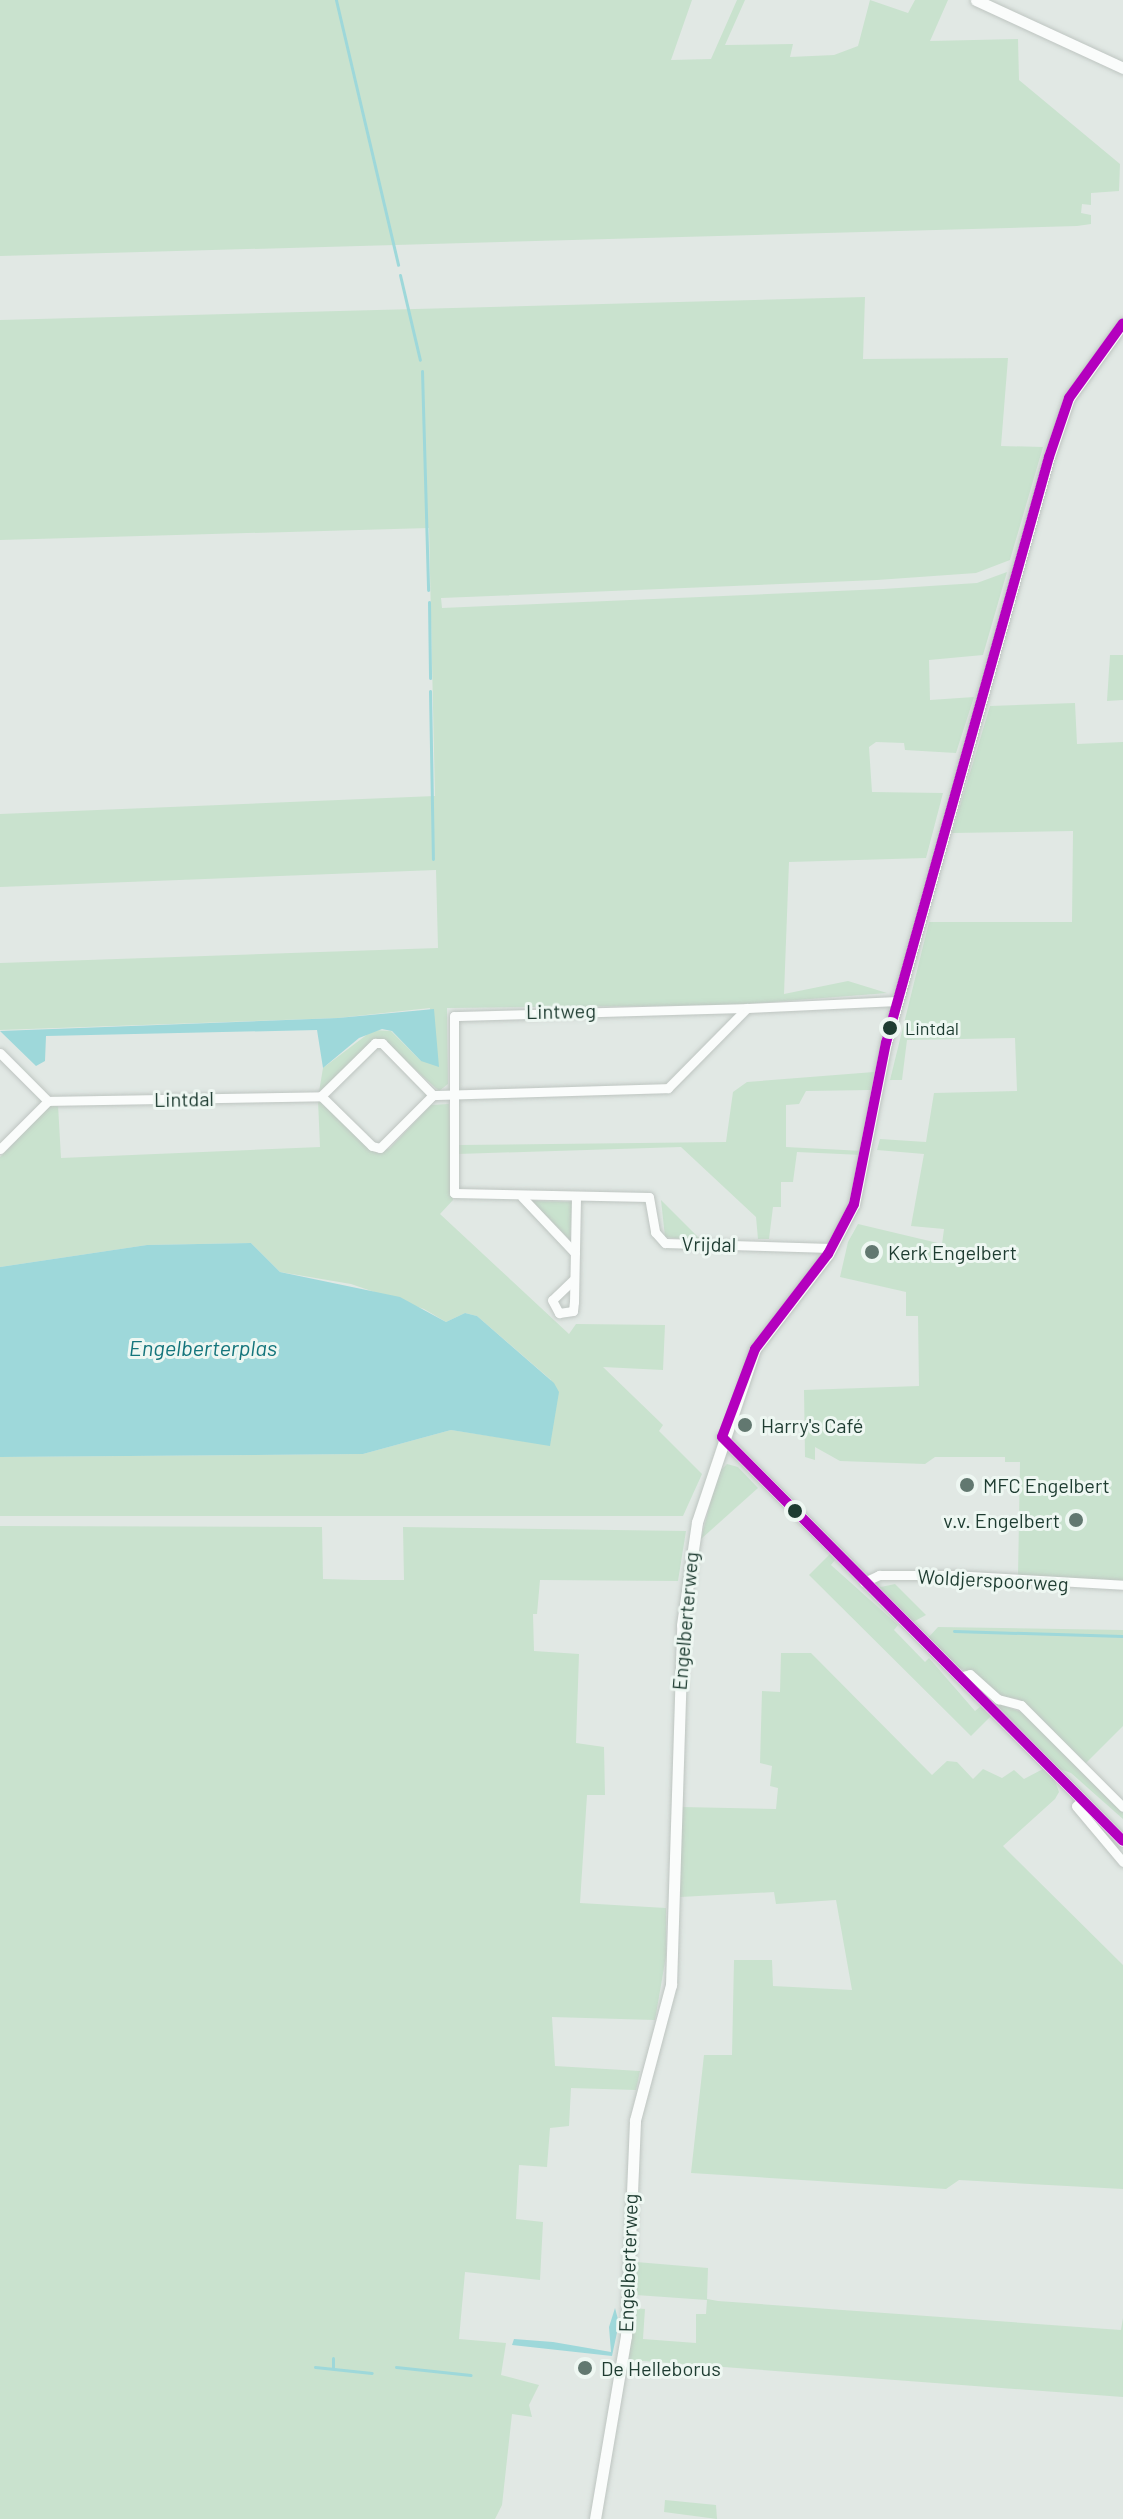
<!DOCTYPE html>
<meta charset="utf-8">
<style>
body{margin:0}
#map{position:relative;width:1123px;height:2519px;overflow:hidden;background:#e1e8e4;font-family:Barlow,sans-serif}
div>[style]{position:absolute}
[style*='--x']{left:calc(var(--x)*1px);top:calc(var(--y)*1px);width:calc(var(--w)*1px);rotate:calc(var(--a)*1deg)}
.green>*{inset:0;background:#c9e2ce}
.water>*{inset:0;background:#9ed8da}
.stream>*{height:3px;margin:-1.5px;padding:0 1.5px;transform-origin:1.5px;border-radius:1.5px;background:#9ed8da}
.roads{filter:drop-shadow(0 0 2px #bec5c1) drop-shadow(0 0 2px #bec5c1)}
.minor>*{height:9px;margin:-4.5px;padding:0 4.5px;transform-origin:4.5px;border-radius:4.5px;background:#fafcfb}
.tertiary>*{height:11px;margin:-5.5px;padding:0 5.5px;transform-origin:5.5px;border-radius:5.5px;background:#fafcfb}
.bus-1>*{height:10px;margin:-5px;padding:0 5px;transform-origin:5px;border-radius:5px;background:#b400be}
.dots>*{width:22px;height:22px;translate:-50% -50%;box-sizing:border-box;border:4px solid #eef7f2;border-radius:50%}
span{translate:-50% -50%;white-space:nowrap;text-align:center;line-height:1.15;-webkit-text-stroke:6px #eef7f2;paint-order:stroke}
.bus-label{font-size:18px;color:#1e3c31}
.left{translate:0 -50%;text-align:left}
.street-label{font-size:20px;color:#1e3c31}
.poi-label{font-size:20px;color:#1e3c31}
.right{translate:-100% -50%;text-align:right}
.water-label{font-size:22px;color:#14757c;font-style:italic}
</style>
<div id="map">
<div class="green">
<i style="clip-path:polygon(0 0,692px 0,671px 60px,711px 59px,737px 0,745px 0,725px 45px,793px 44px,790px 57px,834px 55px,858px 46px,870px 0,908px 13px,915px 0,948px 0,930px 41px,1018px 39px,1019px 80px,1120px 164px,1119px 191px,1091px 193px,1091px 205px,1082px 204px,1081px 213px,1091px 215px,1091px 224px,1077px 226px,0 256px)"></i>
<i style="clip-path:polygon(865px 297px,863px 359px,1008px 358px,1001px 446px,1043px 447px,1010px 560px,976px 573px,877px 580px,441px 598px,442px 608px,883px 589px,977px 583px,1007px 572px,983px 655px,929px 660px,930px 700px,974px 697px,956px 753px,905px 750px,904px 743px,876px 742px,869px 747px,872px 792px,943px 793px,926px 858px,789px 862px,784px 994px,848px 981px,887px 993px,733px 1005px,447px 1008px,448px 1084px,439px 1091px,384px 1041px,319px 1092px,323px 1068px,373px 1030px,391px 1031px,421px 1061px,430px 1008px,338px 1018px,0 1030px,0 963px,438px 948px,436px 870px,0 887px,0 814px,435px 796px,429px 528px,0 540px,0 320px)"></i>
<i style="clip-path:polygon(1110px 655px,1123px 655px,1123px 700px,1107px 701px)"></i>
<i style="clip-path:polygon(1075px 703px,1077px 744px,1123px 742px,1123px 1582px,1018px 1576px,1020px 1462px,1005px 1462px,1005px 1457px,935px 1457px,925px 1464px,840px 1461px,815px 1447px,815px 1460px,805px 1457px,804px 1390px,919px 1386px,918px 1316px,906px 1316px,906px 1292px,840px 1277px,848px 1242px,858px 1224px,942px 1244px,944px 1229px,911px 1226px,924px 1154px,877px 1150px,880px 1139px,926px 1142px,934px 1093px,1017px 1091px,1015px 1038px,907px 1040px,902px 1080px,890px 1080px,929px 922px,1072px 922px,1073px 831px,952px 833px,990px 706px)"></i>
<i style="clip-path:polygon(874px 1072px,871px 1090px,806px 1091px,799px 1104px,786px 1105px,786px 1147px,863px 1151px,862px 1155px,797px 1152px,793px 1182px,781px 1182px,781px 1207px,773px 1207px,769px 1239px,758px 1239px,756px 1217px,681px 1147px,458px 1154px,458px 1145px,726px 1142px,733px 1092px,747px 1082px)"></i>
<i style="clip-path:polygon(318px 1100px,377px 1153px,390px 1148px,431px 1105px,449px 1104px,453px 1200px,440px 1214px,569px 1334px,576px 1324px,665px 1325px,663px 1370px,603px 1367px,663px 1425px,659px 1431px,702px 1474px,683px 1516px,0 1516px,0 1457px,363px 1454px,451px 1430px,550px 1445px,551px 1380px,477px 1316px,465px 1313px,446px 1322px,424px 1309px,351px 1284px,280px 1272px,251px 1243px,147px 1245px,0 1267px,0 1157px,51px 1105px,58px 1105px,61px 1158px,320px 1147px)"></i>
<i style="clip-path:polygon(661px 1200px,702px 1241px,665px 1237px)"></i>
<i style="clip-path:polygon(532px 1201px,572px 1202px,570px 1240px)"></i>
<i style="clip-path:polygon(727px 1464px,738px 1467px,758px 1488px,701px 1539px,718px 1473px)"></i>
<i style="clip-path:polygon(0 1526px,322px 1527px,323px 1579px,362px 1580px,404px 1580px,403px 1527px,686px 1531px,678px 1581px,540px 1580px,537px 1614px,533px 1614px,534px 1651px,579px 1654px,576px 1743px,604px 1747px,605px 1795px,587px 1795px,580px 1903px,666px 1908px,666px 1956px,655px 2020px,552px 2017px,555px 2066px,640px 2071px,636px 2090px,571px 2088px,569px 2126px,550px 2128px,547px 2167px,519px 2165px,516px 2219px,543px 2222px,540px 2280px,465px 2272px,459px 2339px,506px 2343px,501px 2375px,539px 2385px,529px 2405px,532px 2417px,512px 2414px,502px 2505px,495px 2519px,0 2519px)"></i>
<i style="clip-path:polygon(830px 1554px,835px 1560px,831px 1565px,898px 1625px,894px 1630px,925px 1662px,929px 1658px,975px 1711px,981px 1706px,991px 1716px,971px 1736px,809px 1575px)"></i>
<i style="clip-path:polygon(895px 1584px,926px 1615px,911px 1623px,876px 1588px)"></i>
<i style="clip-path:polygon(938px 1627px,1123px 1630px,1123px 1726px,1085px 1764px,1018px 1699px,1000px 1696px,973px 1673px,954px 1666px,927px 1639px)"></i>
<i style="clip-path:polygon(781px 1653px,811px 1653px,932px 1775px,947px 1761px,957px 1762px,973px 1779px,983px 1769px,1002px 1778px,1014px 1770px,1024px 1779px,1043px 1769px,1055px 1781px,1059px 1792px,1055px 1799px,1003px 1846px,1123px 1965px,1123px 2189px,959px 2180px,946px 2189px,691px 2173px,704px 2055px,732px 2055px,734px 1960px,772px 1960px,773px 1986px,852px 1990px,836px 1900px,776px 1904px,774px 1892px,680px 1897px,682px 1807px,776px 1809px,778px 1788px,770px 1786px,772px 1766px,760px 1763px,762px 1691px,780px 1692px)"></i>
<i style="clip-path:polygon(988px 1700px,1026px 1714px,1123px 1812px,1123px 1819px,1071px 1773px,1054px 1767px)"></i>
<i style="clip-path:polygon(636px 2262px,708px 2268px,707px 2299px,718px 2301px,1121px 2330px,1123px 2318px,1123px 2397px,629px 2360px,634px 2308px,645px 2309px,643px 2339px,696px 2343px,696px 2314px,706px 2314px,707px 2300px,636px 2295px)"></i>
<i style="clip-path:polygon(665px 2500px,716px 2505px,717px 2519px,664px 2512px)"></i>
</div>
<div class="water">
<i style="clip-path:polygon(434px 1009px,439px 1067px,421px 1061px,392px 1031px,382px 1029px,359px 1038px,323px 1068px,317px 1030px,46px 1036px,45px 1061px,36px 1066px,0 1031px,338px 1018px)"></i>
<i style="clip-path:polygon(251px 1243px,280px 1272px,400px 1297px,446px 1322px,465px 1313px,477px 1316px,554px 1383px,559px 1392px,550px 1446px,451px 1430px,363px 1454px,0 1457px,0 1267px,147px 1245px)"></i>
<i style="clip-path:polygon(615px 2308px,619px 2323px,612px 2356px,512px 2345px,514px 2339px,553px 2342px,611px 2352px,609px 2327px)"></i>
</div>
<div class="stream">
<i style="--x:336;--y:0;--w:272;--a:76.8"></i>
<i style="--x:400;--y:275;--w:87;--a:76.8"></i>
<i style="--x:422;--y:371;--w:219;--a:88.4"></i>
<i style="--x:429;--y:602;--w:76;--a:89.2"></i>
<i style="--x:430;--y:691;--w:168;--a:89"></i>
<i style="--x:954;--y:1631;--w:169;--a:1.7"></i>
<i style="--x:333;--y:2358;--w:10;--a:90"></i>
<i style="--x:315;--y:2367;--w:57;--a:6"></i>
<i style="--x:396;--y:2367;--w:75;--a:6.1"></i>
</div>
<div class="roads">
<div class="minor">
<i style="--x:747;--y:1008;--w:293;--a:178.4"></i>
<i style="--x:454;--y:1016;--w:177;--a:90"></i>
<i style="--x:454;--y:1193;--w:195;--a:1.2"></i>
<i style="--x:649;--y:1197;--w:36;--a:80"></i>
<i style="--x:655;--y:1232;--w:15;--a:48"></i>
<i style="--x:665;--y:1243;--w:166;--a:1.7"></i>
<i style="--x:0;--y:1053;--w:68;--a:45"></i>
<i style="--x:321;--y:1096;--w:76;--a:-44.5"></i>
<i style="--x:375;--y:1043;--w:7;--a:0"></i>
<i style="--x:382;--y:1043;--w:73;--a:45.6"></i>
<i style="--x:0;--y:1149;--w:68;--a:-45"></i>
<i style="--x:48;--y:1101;--w:273;--a:-1"></i>
<i style="--x:321;--y:1096;--w:71;--a:44.4"></i>
<i style="--x:372;--y:1146;--w:8;--a:14"></i>
<i style="--x:380;--y:1148;--w:75;--a:-45"></i>
<i style="--x:433;--y:1095;--w:235;--a:-1.7"></i>
<i style="--x:668;--y:1088;--w:112;--a:-45.4"></i>
<i style="--x:747;--y:1008;--w:151;--a:-2.7"></i>
<i style="--x:522;--y:1197;--w:77;--a:46.6"></i>
<i style="--x:574;--y:1279;--w:30;--a:136"></i>
<i style="--x:552;--y:1300;--w:15;--a:62"></i>
<i style="--x:559;--y:1313;--w:14;--a:-8"></i>
<i style="--x:573;--y:1311;--w:9;--a:-84"></i>
<i style="--x:574;--y:1302;--w:105;--a:-88.9"></i>
<i style="--x:864;--y:1582;--w:17;--a:-25"></i>
<i style="--x:879;--y:1575;--w:73;--a:0"></i>
<i style="--x:952;--y:1575;--w:171;--a:3.3"></i>
<i style="--x:959;--y:1677;--w:11;--a:-15"></i>
<i style="--x:970;--y:1674;--w:38;--a:42"></i>
<i style="--x:998;--y:1699;--w:24;--a:15"></i>
<i style="--x:1021;--y:1705;--w:144;--a:45"></i>
<i style="--x:1082;--y:1800;--w:8;--a:135"></i>
<i style="--x:1076;--y:1806;--w:73;--a:50"></i>
</div>
<div class="tertiary">
<i style="--x:976;--y:0;--w:162;--a:24.8"></i>
<i style="--x:722;--y:1437;--w:569;--a:45.21"></i>
<i style="--x:595;--y:2519;--w:186;--a:-80.4"></i>
<i style="--x:626;--y:2336;--w:216;--a:-87.6"></i>
<i style="--x:635;--y:2120;--w:140;--a:-75.1"></i>
<i style="--x:671;--y:1985;--w:360;--a:-88.2"></i>
<i style="--x:682;--y:1625;--w:104;--a:-81.7"></i>
<i style="--x:697;--y:1522;--w:182;--a:-71.5"></i>
<i style="--x:755;--y:1349;--w:120;--a:-52.5"></i>
<i style="--x:828;--y:1254;--w:56;--a:-62.5"></i>
<i style="--x:854;--y:1204;--w:164;--a:-78.8"></i>
<i style="--x:886;--y:1043;--w:608;--a:-74.46"></i>
<i style="--x:1049;--y:457;--w:62;--a:-71.3"></i>
<i style="--x:1069;--y:398;--w:92;--a:-54.2"></i>
</div>
</div>
<div class="bus-1">
<i style="--x:722;--y:1437;--w:94;--a:-69.4"></i>
<i style="--x:755;--y:1349;--w:120;--a:-52.5"></i>
<i style="--x:828;--y:1254;--w:56;--a:-62.5"></i>
<i style="--x:854;--y:1204;--w:164;--a:-78.8"></i>
<i style="--x:886;--y:1043;--w:608;--a:-74.46"></i>
<i style="--x:1049;--y:457;--w:62;--a:-71.3"></i>
<i style="--x:1069;--y:398;--w:92;--a:-54.2"></i>
<i style="--x:722;--y:1437;--w:569;--a:45.21"></i>
</div>
<div class="dots">
<i style="left:890px;top:1028px;background:#1e3c31"></i>
<i style="left:872px;top:1252px;background:#627870"></i>
<i style="left:745px;top:1425px;background:#627870"></i>
<i style="left:967px;top:1485px;background:#627870"></i>
<i style="left:795px;top:1511px;background:#1e3c31"></i>
<i style="left:1076px;top:1520px;background:#627870"></i>
<i style="left:585px;top:2368px;background:#627870"></i>
</div>
<div class="bus-label">
<span class="left" style="left:905px;top:1028px">Lintdal</span>
</div>
<div class="street-label">
<span style="left:561px;top:1011px;rotate:-1deg">Lintweg</span>
<span style="left:184px;top:1099px;rotate:-1deg">Lintdal</span>
<span style="left:709px;top:1244px;rotate:1deg">Vrijdal</span>
<span style="left:993px;top:1580px;rotate:3deg">Woldjerspoorweg</span>
<span style="left:685px;top:1621px;rotate:-85deg">Engelberterweg</span>
<span style="left:628px;top:2263px;rotate:-88deg">Engelberterweg</span>
</div>
<div class="poi-label">
<span class="left" style="left:888px;top:1252px">Kerk Engelbert</span>
<span class="left" style="left:761px;top:1425px">Harry's Café</span>
<span class="left" style="left:983px;top:1485px">MFC Engelbert</span>
<span class="right" style="left:1060px;top:1520px">v.v. Engelbert</span>
<span class="left" style="left:601px;top:2368px">De Helleborus</span>
</div>
<div class="water-label">
<span style="left:203px;top:1348px">Engelberterplas</span>
</div>
</div>
